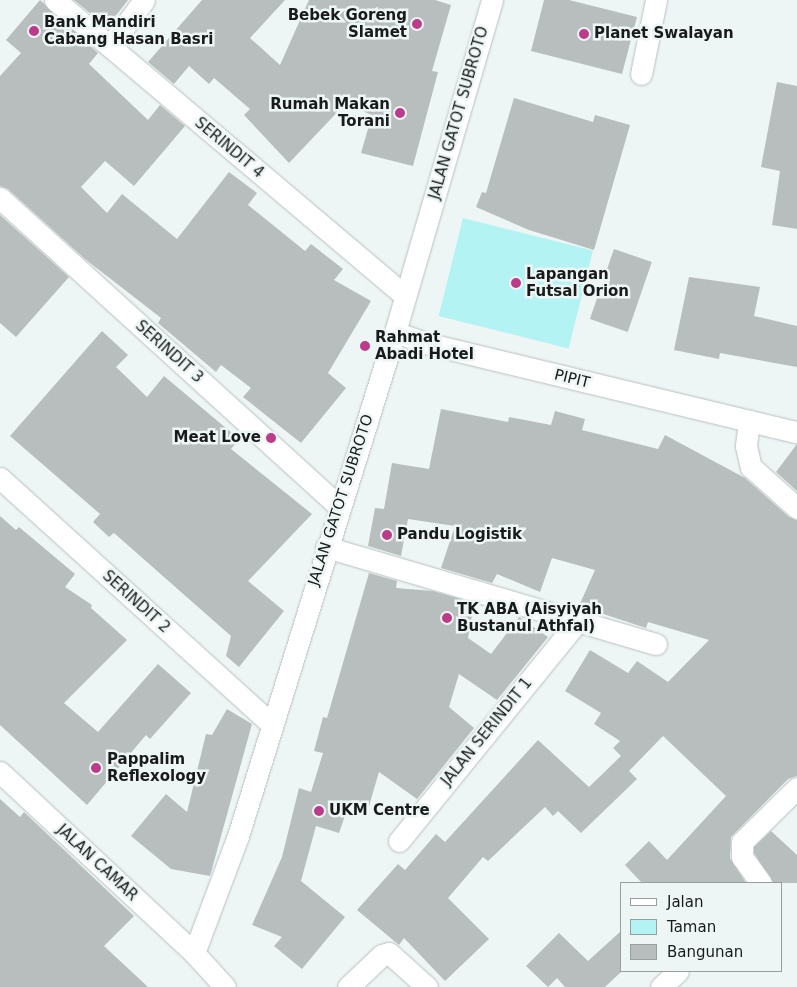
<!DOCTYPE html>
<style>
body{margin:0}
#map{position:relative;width:797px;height:987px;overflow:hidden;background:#eef5f5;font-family:"DejaVu Sans",sans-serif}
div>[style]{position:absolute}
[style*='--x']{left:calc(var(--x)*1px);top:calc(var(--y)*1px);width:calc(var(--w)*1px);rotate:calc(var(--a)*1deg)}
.green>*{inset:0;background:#b3f3f4;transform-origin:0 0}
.building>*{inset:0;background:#b8bebe;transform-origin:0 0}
.roads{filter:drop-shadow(0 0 1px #b9c0c0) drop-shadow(0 0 1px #b9c0c0)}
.minor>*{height:21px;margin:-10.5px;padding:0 10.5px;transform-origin:10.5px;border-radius:10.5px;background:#fff}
.dots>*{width:14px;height:14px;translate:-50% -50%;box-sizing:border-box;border:2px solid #eef5f5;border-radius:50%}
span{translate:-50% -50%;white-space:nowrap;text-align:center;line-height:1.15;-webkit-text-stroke:5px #eef5f5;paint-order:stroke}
.poi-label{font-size:15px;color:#191b1b;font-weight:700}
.right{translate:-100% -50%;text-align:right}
.left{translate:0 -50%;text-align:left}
.street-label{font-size:15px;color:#191b1b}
.legend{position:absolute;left:620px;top:882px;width:162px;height:90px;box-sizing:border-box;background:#eef5f5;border:1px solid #999e9e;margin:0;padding:6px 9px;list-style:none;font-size:15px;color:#191b1b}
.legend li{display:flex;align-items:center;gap:10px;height:25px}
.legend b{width:25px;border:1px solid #999e9e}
</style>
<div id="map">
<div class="green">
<i style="left:463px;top:218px;width:134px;height:101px;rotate:14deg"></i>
</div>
<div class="building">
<i style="clip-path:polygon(40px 0,98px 53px,89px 64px,148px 120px,160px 105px,185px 126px,134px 186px,105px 161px,81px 187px,107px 213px,122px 194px,177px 239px,229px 172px,257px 193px,248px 205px,305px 251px,311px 244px,343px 269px,334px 280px,371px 301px,328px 373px,346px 388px,301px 443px,243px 397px,251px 388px,221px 365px,216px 372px,158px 323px,161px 318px,85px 259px,8px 189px,0 186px,0 76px,21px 53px,6px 40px)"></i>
<i style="clip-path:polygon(74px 0,128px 0,107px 27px)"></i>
<i style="clip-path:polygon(202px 0,285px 0,250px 38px,280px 65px,309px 0,435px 0,451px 5px,432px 71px,438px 72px,413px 166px,361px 153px,372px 115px,345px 104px,289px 163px,244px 115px,250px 109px,214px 78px,209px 84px,189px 66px,174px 84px,148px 62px)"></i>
<i style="clip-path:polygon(544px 0,569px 0,637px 17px,622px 74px,531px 51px)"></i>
<i style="clip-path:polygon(777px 82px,797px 86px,797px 229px,772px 225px,780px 171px,761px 167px)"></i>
<i style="clip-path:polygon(514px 98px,593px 122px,595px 115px,630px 125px,594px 250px,529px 230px,476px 207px,482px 192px,486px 193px)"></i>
<i style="clip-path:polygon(0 215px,69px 277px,16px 337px,0 323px)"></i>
<i style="left:614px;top:249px;width:40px;height:74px;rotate:19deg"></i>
<i style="clip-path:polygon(689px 277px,760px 287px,754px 316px,797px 326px,797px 367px,720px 353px,719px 359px,674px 350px)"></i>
<i style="clip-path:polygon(102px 331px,128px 355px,116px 367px,147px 397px,164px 376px,239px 439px,231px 449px,312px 514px,248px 581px,284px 611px,239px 667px,226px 656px,231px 636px,114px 533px,109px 537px,93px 522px,100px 514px,10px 436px)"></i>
<i style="clip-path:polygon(441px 409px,508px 422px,509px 417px,551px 425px,555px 411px,585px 419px,582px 430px,658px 449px,665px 435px,745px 478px,789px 517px,797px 520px,797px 776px,788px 779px,731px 837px,730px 858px,746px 883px,642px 883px,625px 865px,649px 841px,667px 860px,726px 796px,663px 736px,629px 771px,637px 779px,581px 833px,558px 811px,553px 816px,545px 807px,488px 861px,483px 857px,448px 898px,489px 939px,445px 981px,404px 938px,399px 945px,357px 910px,398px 864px,405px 870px,436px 834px,445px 842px,538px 740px,589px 787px,621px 756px,613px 748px,620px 741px,594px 724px,601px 713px,565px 691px,590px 650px,628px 673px,637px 661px,668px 682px,709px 640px,648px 622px,646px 628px,579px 606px,595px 570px,552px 558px,540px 592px,497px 574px,492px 583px,441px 568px,455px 526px,408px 519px,401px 556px,368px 546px,375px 508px,384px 509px,392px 463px,429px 469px)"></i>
<i style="clip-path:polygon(797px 444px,797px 491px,776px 472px)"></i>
<i style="clip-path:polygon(0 516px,16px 530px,19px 527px,75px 574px,65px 587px,92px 605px,91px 608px,127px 640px,64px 703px,98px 732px,158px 664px,191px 693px,150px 739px,146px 735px,87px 805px,0 725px)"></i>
<i style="clip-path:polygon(369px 573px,397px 581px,396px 588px,433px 591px,474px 603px,468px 638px,491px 654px,519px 617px,548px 637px,497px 700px,459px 674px,449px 707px,474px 728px,417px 799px,379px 772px,369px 806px,350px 801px,339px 833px,316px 826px,301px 881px,345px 917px,302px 969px,274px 946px,282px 937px,252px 925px,282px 857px,299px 788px,311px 792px,323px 753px,314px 751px,323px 717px,327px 718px)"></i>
<i style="clip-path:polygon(227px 709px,252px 724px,210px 876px,171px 869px,131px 836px,166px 794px,187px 812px,206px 734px,212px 735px)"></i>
<i style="clip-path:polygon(0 799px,20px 817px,24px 812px,134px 916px,104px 946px,148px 987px,0 987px)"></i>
<i style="clip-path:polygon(771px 831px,797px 855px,797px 883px,773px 883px,754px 853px,754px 847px)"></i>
<i style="clip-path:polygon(621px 931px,621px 972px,605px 987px,565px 987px,557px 978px,548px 987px,526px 966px,559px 933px,588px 961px)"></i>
</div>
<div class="roads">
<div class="minor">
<i style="--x:55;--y:0;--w:457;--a:40.2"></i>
<i style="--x:110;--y:46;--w:57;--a:-53.5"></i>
<i style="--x:641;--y:74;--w:76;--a:-78.5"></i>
<i style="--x:0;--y:198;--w:458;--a:42.3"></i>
<i style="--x:395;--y:332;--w:32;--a:20"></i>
<i style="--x:425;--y:343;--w:382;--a:13.5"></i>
<i style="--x:749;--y:421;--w:25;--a:97"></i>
<i style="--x:746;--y:446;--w:22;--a:77"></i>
<i style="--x:751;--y:467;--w:62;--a:41.7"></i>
<i style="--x:0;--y:478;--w:367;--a:42.2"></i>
<i style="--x:326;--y:547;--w:344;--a:16.4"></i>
<i style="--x:0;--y:772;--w:265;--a:43"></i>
<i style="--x:194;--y:953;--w:46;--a:47.6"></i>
<i style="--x:399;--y:841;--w:281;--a:-50.9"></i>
<i style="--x:761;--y:883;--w:32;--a:-126"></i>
<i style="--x:742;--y:857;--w:15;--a:-90"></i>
<i style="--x:742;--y:842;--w:77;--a:-44.5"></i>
<i style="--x:194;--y:953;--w:125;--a:-69.4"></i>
<i style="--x:238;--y:836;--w:528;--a:-72.7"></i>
<i style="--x:395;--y:332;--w:346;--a:-73.7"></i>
<i style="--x:348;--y:987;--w:47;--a:-43.3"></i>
<i style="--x:382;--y:955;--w:7;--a:-16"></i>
<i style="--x:389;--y:953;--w:51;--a:41.8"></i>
<i style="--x:661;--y:987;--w:23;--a:-43"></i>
</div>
</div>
<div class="dots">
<i style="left:417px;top:24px;background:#bb3c88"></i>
<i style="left:34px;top:31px;background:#bb3c88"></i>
<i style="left:584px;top:34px;background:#bb3c88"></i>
<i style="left:400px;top:113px;background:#bb3c88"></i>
<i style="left:516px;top:283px;background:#bb3c88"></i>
<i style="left:365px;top:346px;background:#bb3c88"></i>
<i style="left:271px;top:438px;background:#bb3c88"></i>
<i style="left:387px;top:535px;background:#bb3c88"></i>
<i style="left:447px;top:618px;background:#bb3c88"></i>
<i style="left:96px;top:768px;background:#bb3c88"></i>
<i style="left:319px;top:811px;background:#bb3c88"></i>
</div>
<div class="poi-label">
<span class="right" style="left:407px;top:24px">Bebek Goreng<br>Slamet</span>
<span class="left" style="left:44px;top:31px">Bank Mandiri<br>Cabang Hasan Basri</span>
<span class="left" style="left:594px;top:34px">Planet Swalayan</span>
<span class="right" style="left:390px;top:113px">Rumah Makan<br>Torani</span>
<span class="left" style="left:526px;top:283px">Lapangan<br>Futsal Orion</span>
<span class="left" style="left:375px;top:346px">Rahmat<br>Abadi Hotel</span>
<span class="right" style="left:261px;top:438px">Meat Love</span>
<span class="left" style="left:397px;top:535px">Pandu Logistik</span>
<span class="left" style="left:457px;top:618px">TK ABA (Aisyiyah<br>Bustanul Athfal)</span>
<span class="left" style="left:107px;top:768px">Pappalim<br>Reflexology</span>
<span class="left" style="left:329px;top:811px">UKM Centre</span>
</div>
<div class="street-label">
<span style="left:459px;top:113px;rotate:-74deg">JALAN GATOT SUBROTO</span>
<span style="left:229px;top:148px;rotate:40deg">SERINDIT 4</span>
<span style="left:169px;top:352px;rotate:42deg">SERINDIT 3</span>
<span style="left:572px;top:379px;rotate:14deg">PIPIT</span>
<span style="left:341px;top:500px;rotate:-72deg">JALAN GATOT SUBROTO</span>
<span style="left:136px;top:602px;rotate:42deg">SERINDIT 2</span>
<span style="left:487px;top:732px;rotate:-51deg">JALAN SERINDIT 1</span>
<span style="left:97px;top:863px;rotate:43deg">JALAN CAMAR</span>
</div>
<ul class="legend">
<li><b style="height:6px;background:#fff"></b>Jalan</li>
<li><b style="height:14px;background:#b3f3f4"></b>Taman</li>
<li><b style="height:14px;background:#b8bebe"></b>Bangunan</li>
</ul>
</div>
